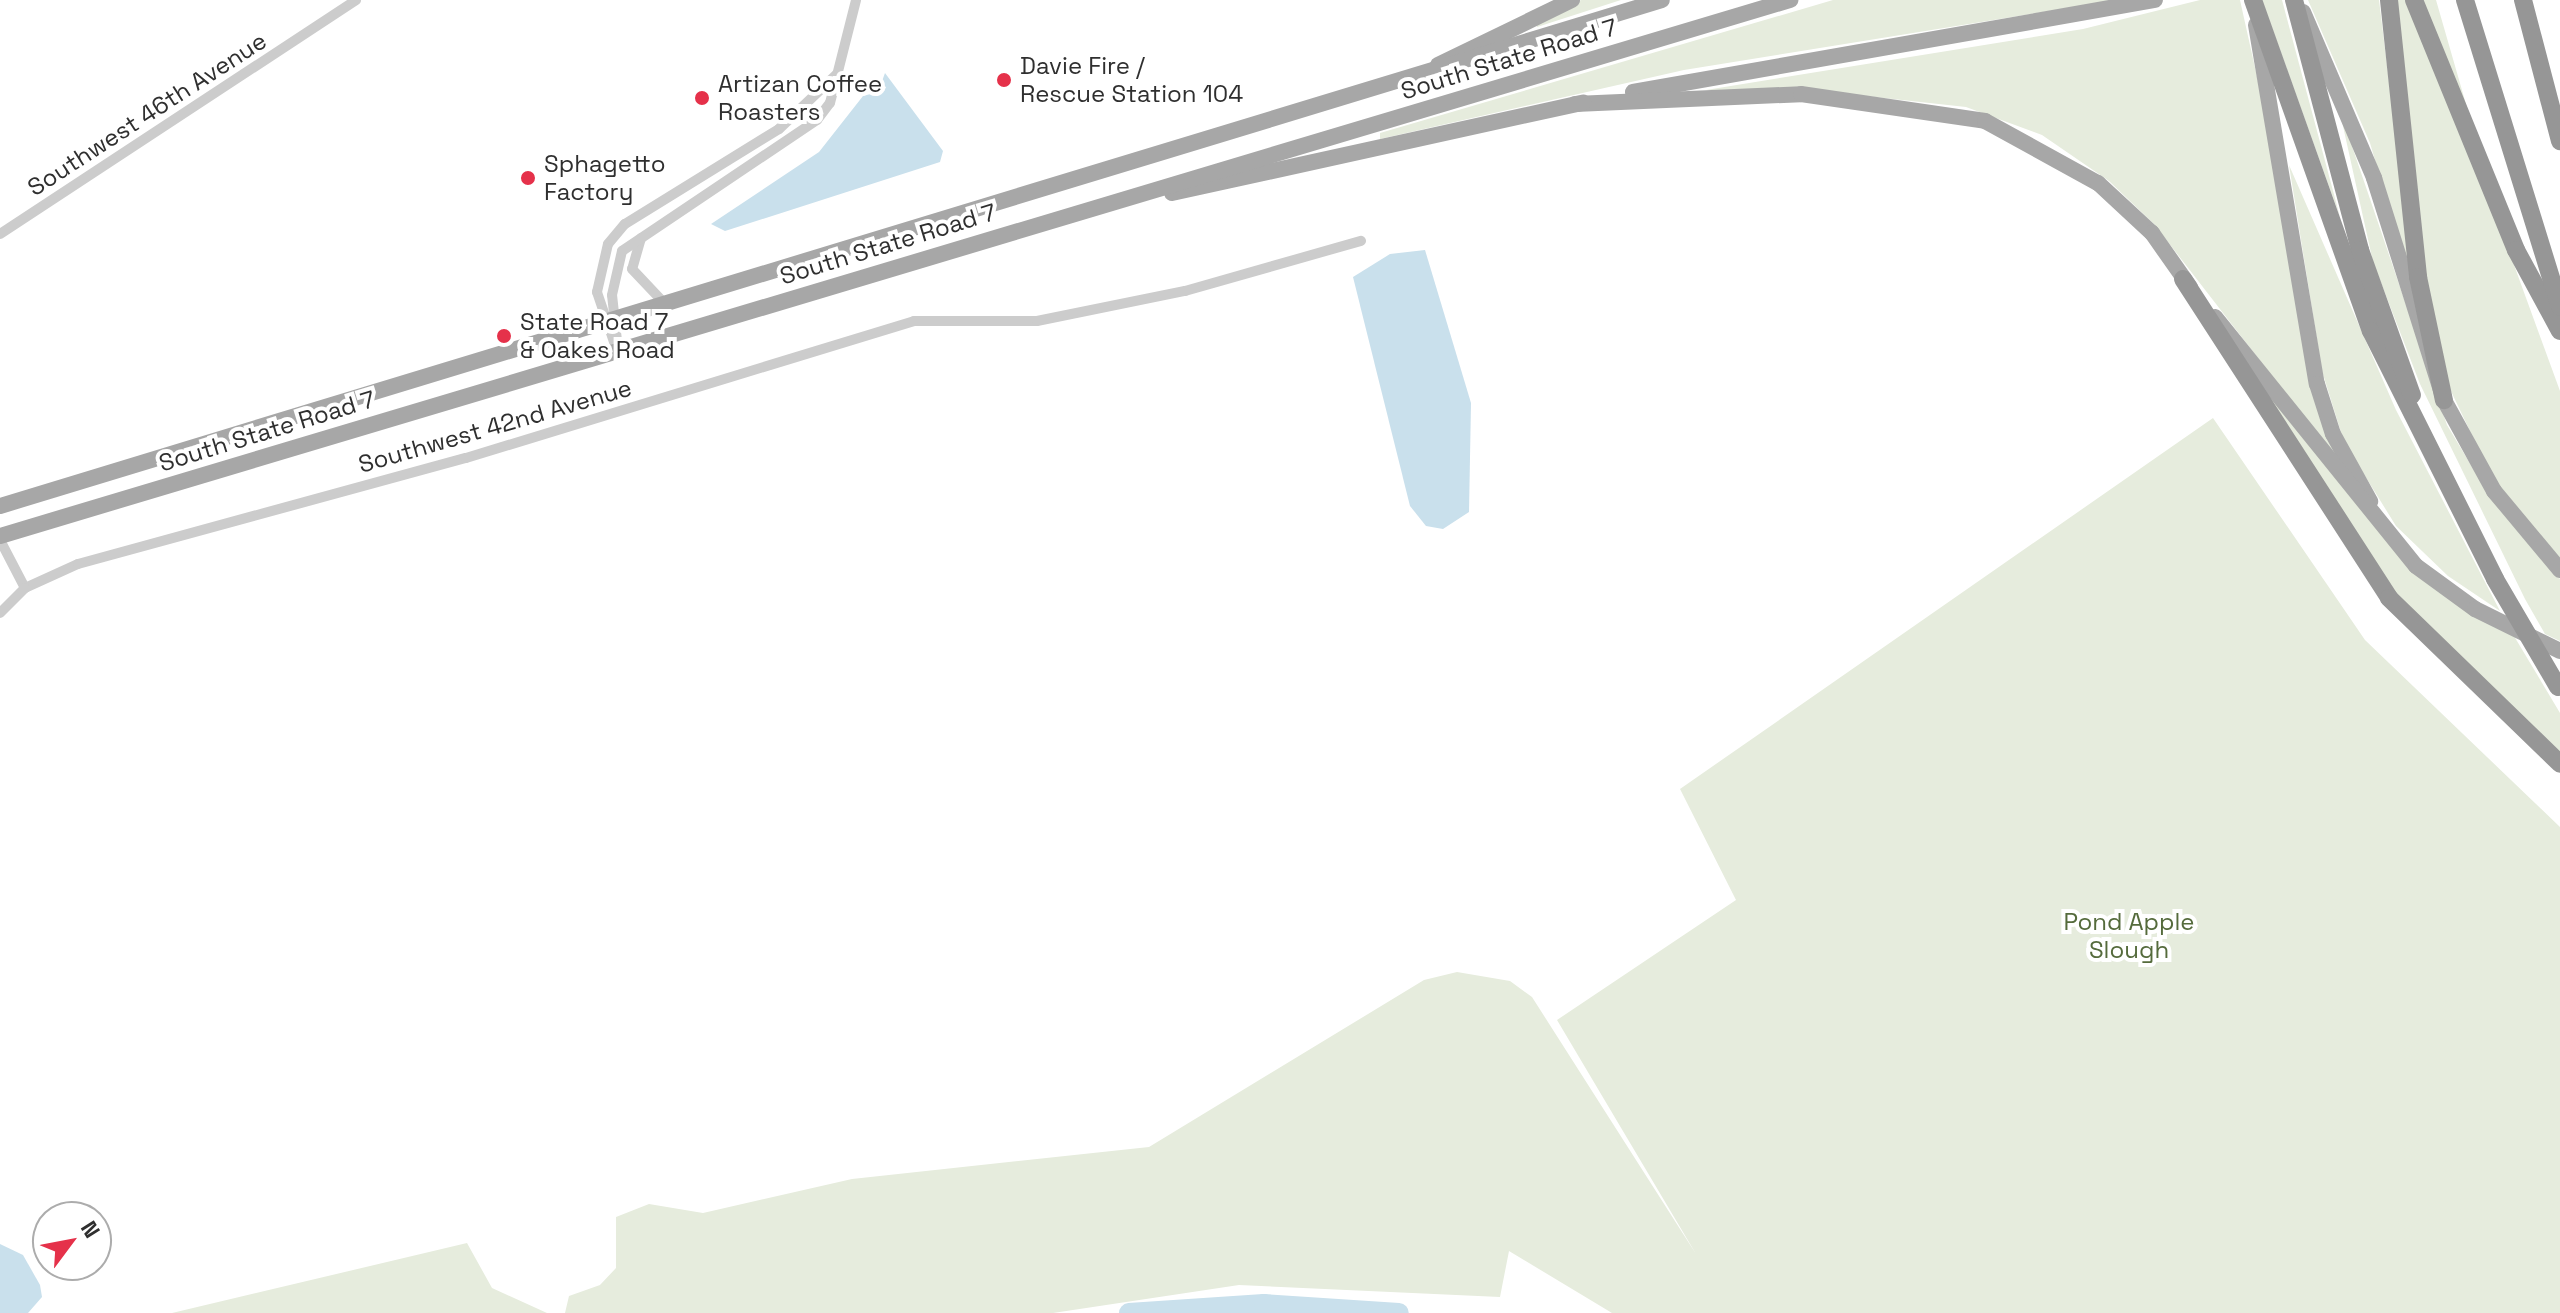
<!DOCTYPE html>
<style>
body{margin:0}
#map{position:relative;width:2560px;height:1313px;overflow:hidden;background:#fff;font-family:"Space Grotesk",sans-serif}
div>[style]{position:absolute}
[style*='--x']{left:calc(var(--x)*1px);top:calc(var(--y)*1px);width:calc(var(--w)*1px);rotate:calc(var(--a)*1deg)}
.green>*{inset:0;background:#e6ecdd}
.water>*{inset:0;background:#c9e0ec}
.river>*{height:20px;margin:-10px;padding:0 10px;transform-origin:10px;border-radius:10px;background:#c9e0ec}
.street>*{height:10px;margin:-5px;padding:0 5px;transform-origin:5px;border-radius:5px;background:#ccc}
.primary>*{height:16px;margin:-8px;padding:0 8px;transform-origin:8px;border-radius:8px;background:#a7a7a7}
.highway>*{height:18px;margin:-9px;padding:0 9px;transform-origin:9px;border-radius:9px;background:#969696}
.highway-bridge>*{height:18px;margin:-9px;padding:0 9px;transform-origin:9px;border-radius:9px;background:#969696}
.dots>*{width:22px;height:22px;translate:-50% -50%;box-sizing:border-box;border:4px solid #fff;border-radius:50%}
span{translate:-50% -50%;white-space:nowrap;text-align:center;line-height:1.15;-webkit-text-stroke:8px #fff;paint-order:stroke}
.street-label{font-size:24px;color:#2f2f2f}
.poi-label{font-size:24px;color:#2f2f2f}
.left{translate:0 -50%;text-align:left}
.park-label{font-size:24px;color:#556b3c}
.north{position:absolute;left:32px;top:1201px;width:80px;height:80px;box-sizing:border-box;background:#fff;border:2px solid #acacac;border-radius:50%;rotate:58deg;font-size:22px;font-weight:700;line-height:32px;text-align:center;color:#2f2f2f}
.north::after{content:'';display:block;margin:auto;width:28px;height:36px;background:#e5314a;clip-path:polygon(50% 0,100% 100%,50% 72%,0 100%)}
</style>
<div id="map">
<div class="green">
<i style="clip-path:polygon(1581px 0,1621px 0,1537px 27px,1536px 24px)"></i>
<i style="clip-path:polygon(1833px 0,2117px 0,1684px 70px,1380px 139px,1380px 133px)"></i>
<i style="clip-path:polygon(2200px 0,2240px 0,2344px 469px,2154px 224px,2109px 181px,2042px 135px,1966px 107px,1811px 90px,1706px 90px,2083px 29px)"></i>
<i style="clip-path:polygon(2262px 0,2282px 0,2340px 217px)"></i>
<i style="clip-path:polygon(2308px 0,2379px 0,2411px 261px,2405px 262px,2370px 143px)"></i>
<i style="clip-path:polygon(2397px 0,2436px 0,2506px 243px,2560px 391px,2560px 560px,2491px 475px,2449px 387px,2429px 316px)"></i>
<i style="clip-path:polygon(2339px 108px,2447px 425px,2490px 497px,2560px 579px,2560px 641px,2545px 634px,2525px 599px,2420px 384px,2373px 262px)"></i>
<i style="clip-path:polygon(2289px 165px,2396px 410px,2500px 611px,2448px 576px,2396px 526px,2344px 442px,2322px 371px)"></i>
<i style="clip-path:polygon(2259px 382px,2407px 564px,2514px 636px,2560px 713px,2560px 755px,2397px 599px)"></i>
<i style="clip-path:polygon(2213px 418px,2365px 640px,2560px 827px,2560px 1313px,1612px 1313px,1509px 1251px,1500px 1297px,1239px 1285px,1053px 1313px,565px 1313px,569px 1296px,600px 1285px,616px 1268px,616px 1217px,649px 1204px,703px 1213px,852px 1179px,1149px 1147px,1424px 980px,1457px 972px,1510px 981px,1532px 997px,1696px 1254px,1557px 1020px,1736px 900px,1680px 789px)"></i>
<i style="clip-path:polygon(467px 1243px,492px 1288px,547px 1313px,172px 1313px)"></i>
</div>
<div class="water">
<i style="clip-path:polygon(885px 73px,943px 151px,940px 162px,725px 231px,711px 224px,819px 152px,863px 96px,878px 92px)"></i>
<i style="clip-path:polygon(1425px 250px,1471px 403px,1469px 512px,1443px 529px,1426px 526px,1410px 506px,1353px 277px,1390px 254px)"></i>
<i style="clip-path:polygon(0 1244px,23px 1255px,40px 1285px,42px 1297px,28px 1313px,0 1313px)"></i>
</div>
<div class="river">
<i style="--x:1129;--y:1313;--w:135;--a:-3.8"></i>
<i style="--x:1264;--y:1304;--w:135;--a:3.8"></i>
</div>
<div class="street">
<i style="--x:0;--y:234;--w:426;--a:-33.3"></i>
<i style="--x:641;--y:238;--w:32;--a:106"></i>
<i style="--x:632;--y:269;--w:50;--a:46.6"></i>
<i style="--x:615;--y:345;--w:56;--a:-108.8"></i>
<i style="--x:597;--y:292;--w:49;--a:-77.1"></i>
<i style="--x:608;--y:244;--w:26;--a:-50"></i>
<i style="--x:625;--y:224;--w:181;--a:-31.7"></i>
<i style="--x:779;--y:129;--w:79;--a:-43.5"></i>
<i style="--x:618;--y:350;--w:55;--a:-96.2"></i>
<i style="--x:612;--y:295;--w:45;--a:-77.2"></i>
<i style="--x:622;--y:251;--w:235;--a:-33.9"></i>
<i style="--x:817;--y:120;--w:21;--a:-53"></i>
<i style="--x:830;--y:103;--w:106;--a:-75.8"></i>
<i style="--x:0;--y:540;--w:54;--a:62.5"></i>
<i style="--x:25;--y:588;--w:58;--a:-24.4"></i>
<i style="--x:78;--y:564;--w:402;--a:-15.3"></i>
<i style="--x:466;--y:458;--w:468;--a:-17"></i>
<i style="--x:914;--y:321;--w:123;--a:0"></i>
<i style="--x:1037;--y:321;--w:151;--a:-11.5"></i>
<i style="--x:1185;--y:291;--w:183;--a:-15.9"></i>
<i style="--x:0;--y:613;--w:35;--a:-45"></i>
</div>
<div class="primary">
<i style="--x:2303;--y:12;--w:181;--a:66.8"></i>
<i style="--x:2374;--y:178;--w:233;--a:72.5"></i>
<i style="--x:2444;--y:400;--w:104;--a:61.2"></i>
<i style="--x:2494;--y:491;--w:103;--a:50.1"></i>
<i style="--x:2256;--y:25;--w:364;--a:80.4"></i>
<i style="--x:2317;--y:384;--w:52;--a:72.3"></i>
<i style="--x:2333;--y:434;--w:77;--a:61.1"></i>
<i style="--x:1438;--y:65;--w:149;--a:-25.9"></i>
<i style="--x:1633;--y:92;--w:530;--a:-10"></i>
<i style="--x:1575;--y:104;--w:226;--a:-2.5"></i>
<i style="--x:1801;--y:94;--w:186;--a:8.3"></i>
<i style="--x:1985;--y:121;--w:129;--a:28.8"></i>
<i style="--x:2098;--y:183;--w:74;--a:42.8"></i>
<i style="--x:2152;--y:233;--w:66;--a:54.9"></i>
<i style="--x:1172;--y:193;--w:421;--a:-12.4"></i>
<i style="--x:2215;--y:317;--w:320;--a:51.1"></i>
<i style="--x:2416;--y:566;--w:73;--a:36.1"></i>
<i style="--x:2475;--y:609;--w:95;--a:26.3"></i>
<i style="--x:0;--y:506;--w:1737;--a:-16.93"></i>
<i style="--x:0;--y:536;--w:1869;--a:-16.67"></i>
</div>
<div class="highway">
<i style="--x:2253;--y:0;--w:351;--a:70.4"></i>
<i style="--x:2371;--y:331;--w:277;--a:63.4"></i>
<i style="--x:2294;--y:0;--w:259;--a:75.2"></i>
<i style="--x:2360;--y:250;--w:154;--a:70.3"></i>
<i style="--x:2389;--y:0;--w:279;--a:84"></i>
<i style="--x:2418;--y:277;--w:126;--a:78.1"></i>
<i style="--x:2414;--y:0;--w:270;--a:67.8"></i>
<i style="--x:2516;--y:250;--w:92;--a:61.5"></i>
<i style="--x:2465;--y:0;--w:321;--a:72.8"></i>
<i style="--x:2523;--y:0;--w:146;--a:75.3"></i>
<i style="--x:2183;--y:279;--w:380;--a:57.1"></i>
<i style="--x:2389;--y:598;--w:238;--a:44.1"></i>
</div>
<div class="highway-bridge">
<i style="--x:2495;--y:579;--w:125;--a:59.7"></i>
</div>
<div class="dots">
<i style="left:1004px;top:80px;background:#e5314a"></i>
<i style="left:702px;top:98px;background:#e5314a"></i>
<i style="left:528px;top:178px;background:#e5314a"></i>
<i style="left:504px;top:336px;background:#e5314a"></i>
</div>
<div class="street-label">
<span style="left:1509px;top:59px;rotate:-17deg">South State Road 7</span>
<span style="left:147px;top:114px;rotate:-33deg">Southwest 46th Avenue</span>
<span style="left:888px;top:244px;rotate:-17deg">South State Road 7</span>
<span style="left:495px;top:426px;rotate:-16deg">Southwest 42nd Avenue</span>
<span style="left:267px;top:431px;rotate:-17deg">South State Road 7</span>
</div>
<div class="poi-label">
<span class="left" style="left:1020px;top:80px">Davie Fire /<br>Rescue Station 104</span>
<span class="left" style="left:718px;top:98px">Artizan Coffee<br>Roasters</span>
<span class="left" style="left:544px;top:178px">Sphagetto<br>Factory</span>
<span class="left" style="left:520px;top:336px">State Road 7<br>&amp; Oakes Road</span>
</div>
<div class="park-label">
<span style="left:2129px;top:936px">Pond Apple<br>Slough</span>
</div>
<div class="north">N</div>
</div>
